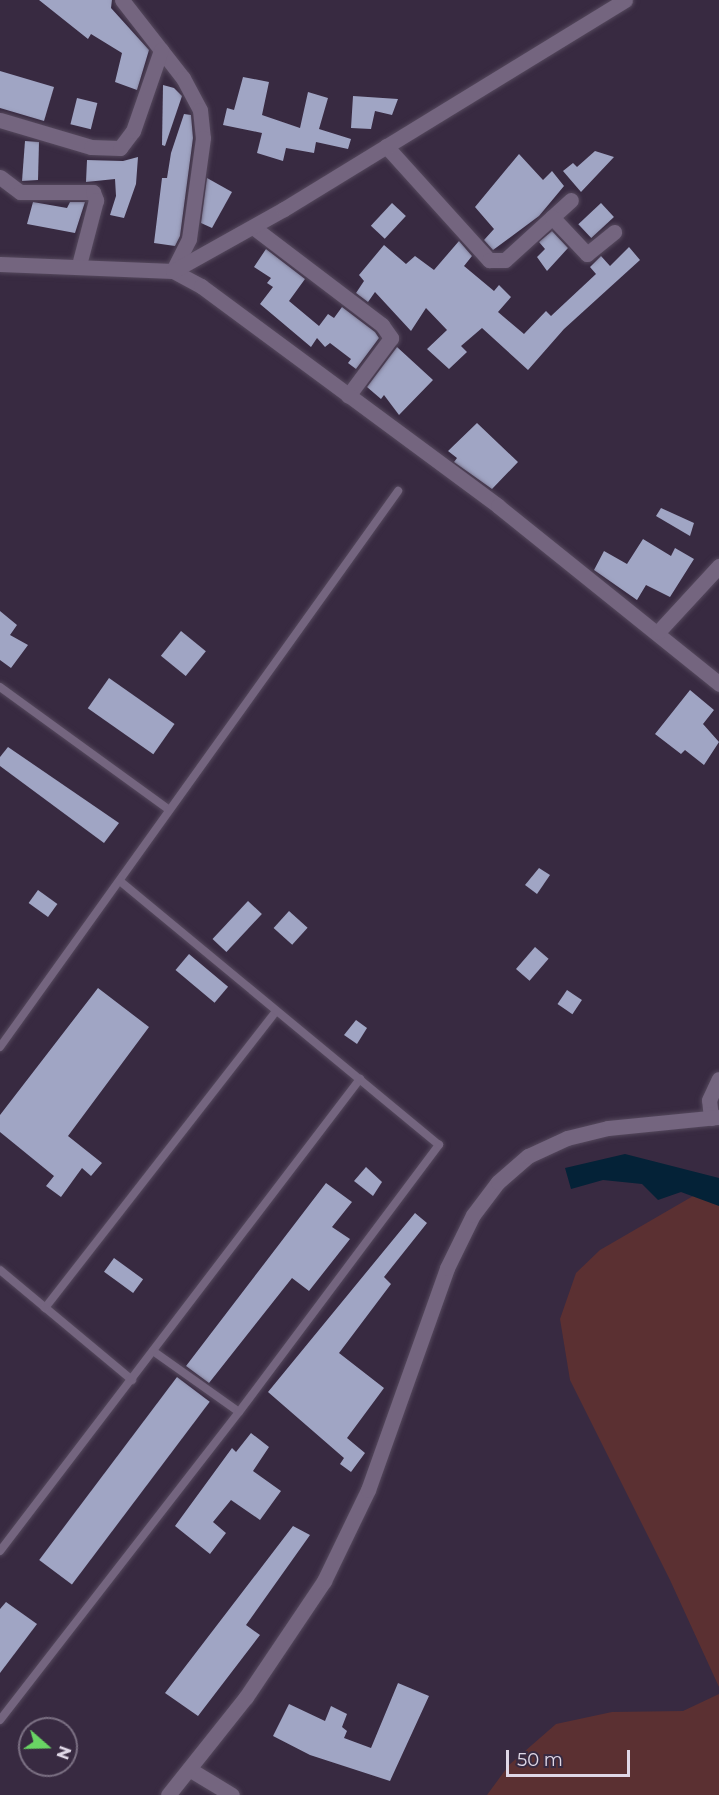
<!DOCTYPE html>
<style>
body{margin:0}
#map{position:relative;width:719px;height:1795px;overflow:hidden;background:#382a41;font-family:Montserrat,sans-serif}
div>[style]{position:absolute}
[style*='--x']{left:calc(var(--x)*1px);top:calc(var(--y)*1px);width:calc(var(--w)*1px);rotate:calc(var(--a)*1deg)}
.green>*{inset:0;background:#5b3032}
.water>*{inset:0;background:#042237}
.building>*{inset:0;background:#a0a5c4;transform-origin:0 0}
.roads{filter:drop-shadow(0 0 2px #55495d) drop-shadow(0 0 2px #55495d)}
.service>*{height:8px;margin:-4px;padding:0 4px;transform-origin:4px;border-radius:4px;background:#74657f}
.minor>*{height:15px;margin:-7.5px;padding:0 7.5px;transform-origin:7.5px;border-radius:7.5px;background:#74657f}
.tertiary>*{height:15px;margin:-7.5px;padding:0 7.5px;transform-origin:7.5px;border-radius:7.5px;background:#74657f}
span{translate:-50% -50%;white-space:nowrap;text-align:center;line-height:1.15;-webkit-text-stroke:6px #382a41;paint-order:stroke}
.north{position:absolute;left:18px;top:1717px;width:60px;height:60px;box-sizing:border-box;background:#382a41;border:2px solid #7b7083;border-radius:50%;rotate:110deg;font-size:16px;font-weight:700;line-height:24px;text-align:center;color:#e0d8e7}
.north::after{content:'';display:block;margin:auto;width:21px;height:27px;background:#69d464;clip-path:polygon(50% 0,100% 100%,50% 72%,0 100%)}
.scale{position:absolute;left:506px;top:1750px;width:124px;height:27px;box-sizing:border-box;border:3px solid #e0d8e7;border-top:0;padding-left:8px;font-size:18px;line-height:21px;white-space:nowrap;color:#e0d8e7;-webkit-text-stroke:4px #382a41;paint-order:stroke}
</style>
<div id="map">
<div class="green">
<i style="clip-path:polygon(719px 1181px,719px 1687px,670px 1580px,570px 1380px,560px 1319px,576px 1273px,600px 1250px)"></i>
<i style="clip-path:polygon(719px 1694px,719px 1795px,487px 1795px,509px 1765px,556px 1724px,612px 1712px,683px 1711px)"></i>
</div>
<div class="water">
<i style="clip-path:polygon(625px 1154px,719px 1178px,719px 1206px,681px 1192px,658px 1200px,642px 1184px,603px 1180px,571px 1189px,565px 1168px)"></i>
</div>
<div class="building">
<i style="clip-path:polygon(39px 0,112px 0,111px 8px,149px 50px,137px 90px,115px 82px,122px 53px,91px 34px,88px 39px)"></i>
<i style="clip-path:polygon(0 71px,54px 87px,44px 121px,0 108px)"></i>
<i style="clip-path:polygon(243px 77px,269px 82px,262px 115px,300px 128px,308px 92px,328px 98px,319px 129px,351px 139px,348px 149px,316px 142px,314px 153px,286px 148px,283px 161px,257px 153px,262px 133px,223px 125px,227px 108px,234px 110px)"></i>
<i style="clip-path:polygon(163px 85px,174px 88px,182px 96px,165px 146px,162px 145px)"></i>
<i style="clip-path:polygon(353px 96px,398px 99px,392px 115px,375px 111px,371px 129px,351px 128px)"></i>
<i style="left:77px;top:98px;width:21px;height:27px;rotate:14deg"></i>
<i style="clip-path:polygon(184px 114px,191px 115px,193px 138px,180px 236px,175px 246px,154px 243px,162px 178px,167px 178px,171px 153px)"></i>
<i style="clip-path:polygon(25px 141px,39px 142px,38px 180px,22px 181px)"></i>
<i style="clip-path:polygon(595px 151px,614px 157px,581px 192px,563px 171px,573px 163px,577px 167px)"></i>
<i style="clip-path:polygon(519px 154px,543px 180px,552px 171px,564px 186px,539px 216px,493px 250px,484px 240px,494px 229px,475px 207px)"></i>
<i style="clip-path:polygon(138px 157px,136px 184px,124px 218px,110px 215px,116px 196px,115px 179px,86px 182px,87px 160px,123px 161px)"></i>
<i style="clip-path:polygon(207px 178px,232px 192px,212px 228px,201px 223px)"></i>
<i style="clip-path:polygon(33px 202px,67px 208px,70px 202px,85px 202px,75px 233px,27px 224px)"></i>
<i style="left:392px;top:203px;width:19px;height:31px;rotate:43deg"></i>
<i style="left:601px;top:203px;width:19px;height:31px;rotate:47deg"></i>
<i style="clip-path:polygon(552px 231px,568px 248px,547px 271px,537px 257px,545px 249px,539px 242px)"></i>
<i style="clip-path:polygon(459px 241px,472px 256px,464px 266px,494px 291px,499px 285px,511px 297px,498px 312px,524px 334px,546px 311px,551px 316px,596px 274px,590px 267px,601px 256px,610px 266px,629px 247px,640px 260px,564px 329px,528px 370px,482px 328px,461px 346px,467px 352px,449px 369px,427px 349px,447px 330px,426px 308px,411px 331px,375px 292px,368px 302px,356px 293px,364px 281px,359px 275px,384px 245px,406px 264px,415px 256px,434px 270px)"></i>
<i style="clip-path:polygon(266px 249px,305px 279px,289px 301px,319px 326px,328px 314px,334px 318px,342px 307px,375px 332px,379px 338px,356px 369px,348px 363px,351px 359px,330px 343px,325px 347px,317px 338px,311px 347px,260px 304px,273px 287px,267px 283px,271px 278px,254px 267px)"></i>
<i style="clip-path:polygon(397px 347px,433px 380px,399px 415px,384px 395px,381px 399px,367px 387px)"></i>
<i style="clip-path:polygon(477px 423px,518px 462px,492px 489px,454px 462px,457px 458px,448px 451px)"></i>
<i style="clip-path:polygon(661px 508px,694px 523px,690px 536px,656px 516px)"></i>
<i style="clip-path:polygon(643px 539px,671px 556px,675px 548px,694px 559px,670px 597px,646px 585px,637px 600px,594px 570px,604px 551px,627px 564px)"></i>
<i style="clip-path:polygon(0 611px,17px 625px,10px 635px,28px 645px,11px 668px,0 660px)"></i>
<i style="left:181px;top:631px;width:32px;height:32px;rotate:39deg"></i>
<i style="left:109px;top:678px;width:80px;height:37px;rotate:35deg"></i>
<i style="clip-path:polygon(690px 690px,714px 710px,703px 724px,719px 742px,704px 765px,685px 750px,681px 754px,655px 734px)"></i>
<i style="clip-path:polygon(8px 747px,119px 823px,104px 843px,0 766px,0 757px)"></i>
<i style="clip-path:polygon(539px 868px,550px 875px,537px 894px,525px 885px)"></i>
<i style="left:38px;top:890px;width:24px;height:16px;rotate:36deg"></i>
<i style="left:248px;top:901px;width:19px;height:52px;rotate:43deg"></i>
<i style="left:289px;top:911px;width:25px;height:23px;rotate:42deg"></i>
<i style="left:535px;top:947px;width:18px;height:29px;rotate:41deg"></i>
<i style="left:189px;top:954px;width:51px;height:21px;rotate:40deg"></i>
<i style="clip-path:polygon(98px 988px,149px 1027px,68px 1136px,102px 1163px,91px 1176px,82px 1168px,61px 1197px,46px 1186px,54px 1176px,0 1132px,0 1115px)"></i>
<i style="left:567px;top:990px;width:18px;height:17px;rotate:34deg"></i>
<i style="clip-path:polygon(356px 1020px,367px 1028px,357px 1044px,344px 1035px)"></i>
<i style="clip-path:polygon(366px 1167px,382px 1182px,373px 1196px,354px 1181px)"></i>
<i style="clip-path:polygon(326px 1183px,352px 1202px,332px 1227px,350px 1239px,309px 1291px,292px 1278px,209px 1383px,186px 1366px)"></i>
<i style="clip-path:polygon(415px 1213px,427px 1223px,384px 1277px,391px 1284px,339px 1353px,384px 1388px,347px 1438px,365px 1453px,351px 1472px,340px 1464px,344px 1458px,268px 1392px)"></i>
<i style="left:114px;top:1258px;width:36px;height:17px;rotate:36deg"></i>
<i style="left:177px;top:1377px;width:41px;height:229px;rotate:37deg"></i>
<i style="clip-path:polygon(251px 1433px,269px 1447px,253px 1471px,281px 1491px,260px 1520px,231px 1500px,213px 1522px,226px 1533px,210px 1554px,175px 1526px,232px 1448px,236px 1452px)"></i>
<i style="clip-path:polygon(293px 1526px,310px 1535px,246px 1625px,260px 1635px,198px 1716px,165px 1693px)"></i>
<i style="clip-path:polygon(6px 1602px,37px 1624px,0 1673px,0 1609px)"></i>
<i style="clip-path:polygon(398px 1683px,429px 1696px,390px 1781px,310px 1755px,273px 1736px,289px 1704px,325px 1721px,331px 1706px,347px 1714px,342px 1727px,347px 1731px,344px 1738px,371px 1748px)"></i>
</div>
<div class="roads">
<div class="service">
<i style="--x:0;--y:687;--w:209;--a:36"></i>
<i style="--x:0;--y:1047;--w:684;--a:-54.4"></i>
<i style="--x:0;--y:1270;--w:172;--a:39.8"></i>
<i style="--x:45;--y:1308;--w:374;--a:-52.1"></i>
<i style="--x:153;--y:1351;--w:105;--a:35.3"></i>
<i style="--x:0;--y:1551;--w:594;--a:-52.67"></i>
<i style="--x:0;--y:1720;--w:390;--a:-52.2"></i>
<i style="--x:239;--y:1412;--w:334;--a:-53.2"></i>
<i style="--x:439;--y:1145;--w:414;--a:-140.4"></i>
</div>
<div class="minor">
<i style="--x:122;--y:0;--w:99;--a:52"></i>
<i style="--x:183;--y:78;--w:36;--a:62"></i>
<i style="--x:200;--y:110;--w:28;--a:84"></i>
<i style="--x:203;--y:138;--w:102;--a:97.9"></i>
<i style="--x:189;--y:239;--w:36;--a:117"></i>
<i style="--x:0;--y:120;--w:95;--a:16.5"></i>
<i style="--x:91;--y:147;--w:29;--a:2"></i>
<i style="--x:120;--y:148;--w:21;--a:-53"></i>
<i style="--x:133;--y:131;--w:86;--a:-70.9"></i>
<i style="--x:386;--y:146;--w:154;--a:47.9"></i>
<i style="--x:489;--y:260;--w:16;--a:0"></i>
<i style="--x:505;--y:260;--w:89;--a:-42.3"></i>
<i style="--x:0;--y:177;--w:25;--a:37"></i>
<i style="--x:20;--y:192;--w:73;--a:0"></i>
<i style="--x:93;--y:192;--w:9;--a:69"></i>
<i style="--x:96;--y:200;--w:67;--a:104.7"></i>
<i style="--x:552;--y:217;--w:51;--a:46.6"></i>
<i style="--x:587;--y:254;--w:35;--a:-39"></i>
<i style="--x:253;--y:227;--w:162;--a:37.2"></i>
<i style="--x:382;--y:325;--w:16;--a:55"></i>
<i style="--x:391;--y:338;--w:72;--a:126.6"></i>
<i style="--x:0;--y:264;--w:173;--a:2.3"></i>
<i style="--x:173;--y:271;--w:32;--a:28"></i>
<i style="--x:201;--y:286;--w:370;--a:36.5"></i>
<i style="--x:498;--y:506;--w:284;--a:38.8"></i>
<i style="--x:173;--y:271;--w:127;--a:-29.2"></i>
<i style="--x:284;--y:209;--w:400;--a:-31.5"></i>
<i style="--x:658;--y:632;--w:90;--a:-47.3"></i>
<i style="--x:711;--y:1118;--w:18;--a:-96"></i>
<i style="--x:709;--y:1100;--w:23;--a:-65"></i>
</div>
<div class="tertiary">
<i style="--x:189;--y:1769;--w:50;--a:31.2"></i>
<i style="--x:168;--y:1795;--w:125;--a:-51.5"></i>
<i style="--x:246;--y:1697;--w:140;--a:-56.1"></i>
<i style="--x:324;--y:1581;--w:101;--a:-64.2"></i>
<i style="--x:368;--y:1490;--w:236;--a:-70.4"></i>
<i style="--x:447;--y:1268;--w:59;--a:-63.9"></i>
<i style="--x:473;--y:1215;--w:41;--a:-52.9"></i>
<i style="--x:498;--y:1182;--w:40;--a:-41"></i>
<i style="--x:528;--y:1156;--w:43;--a:-24.8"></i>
<i style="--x:567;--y:1138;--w:42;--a:-13.7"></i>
<i style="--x:608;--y:1128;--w:112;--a:-5.7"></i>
</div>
</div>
<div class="north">N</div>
<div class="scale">50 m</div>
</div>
